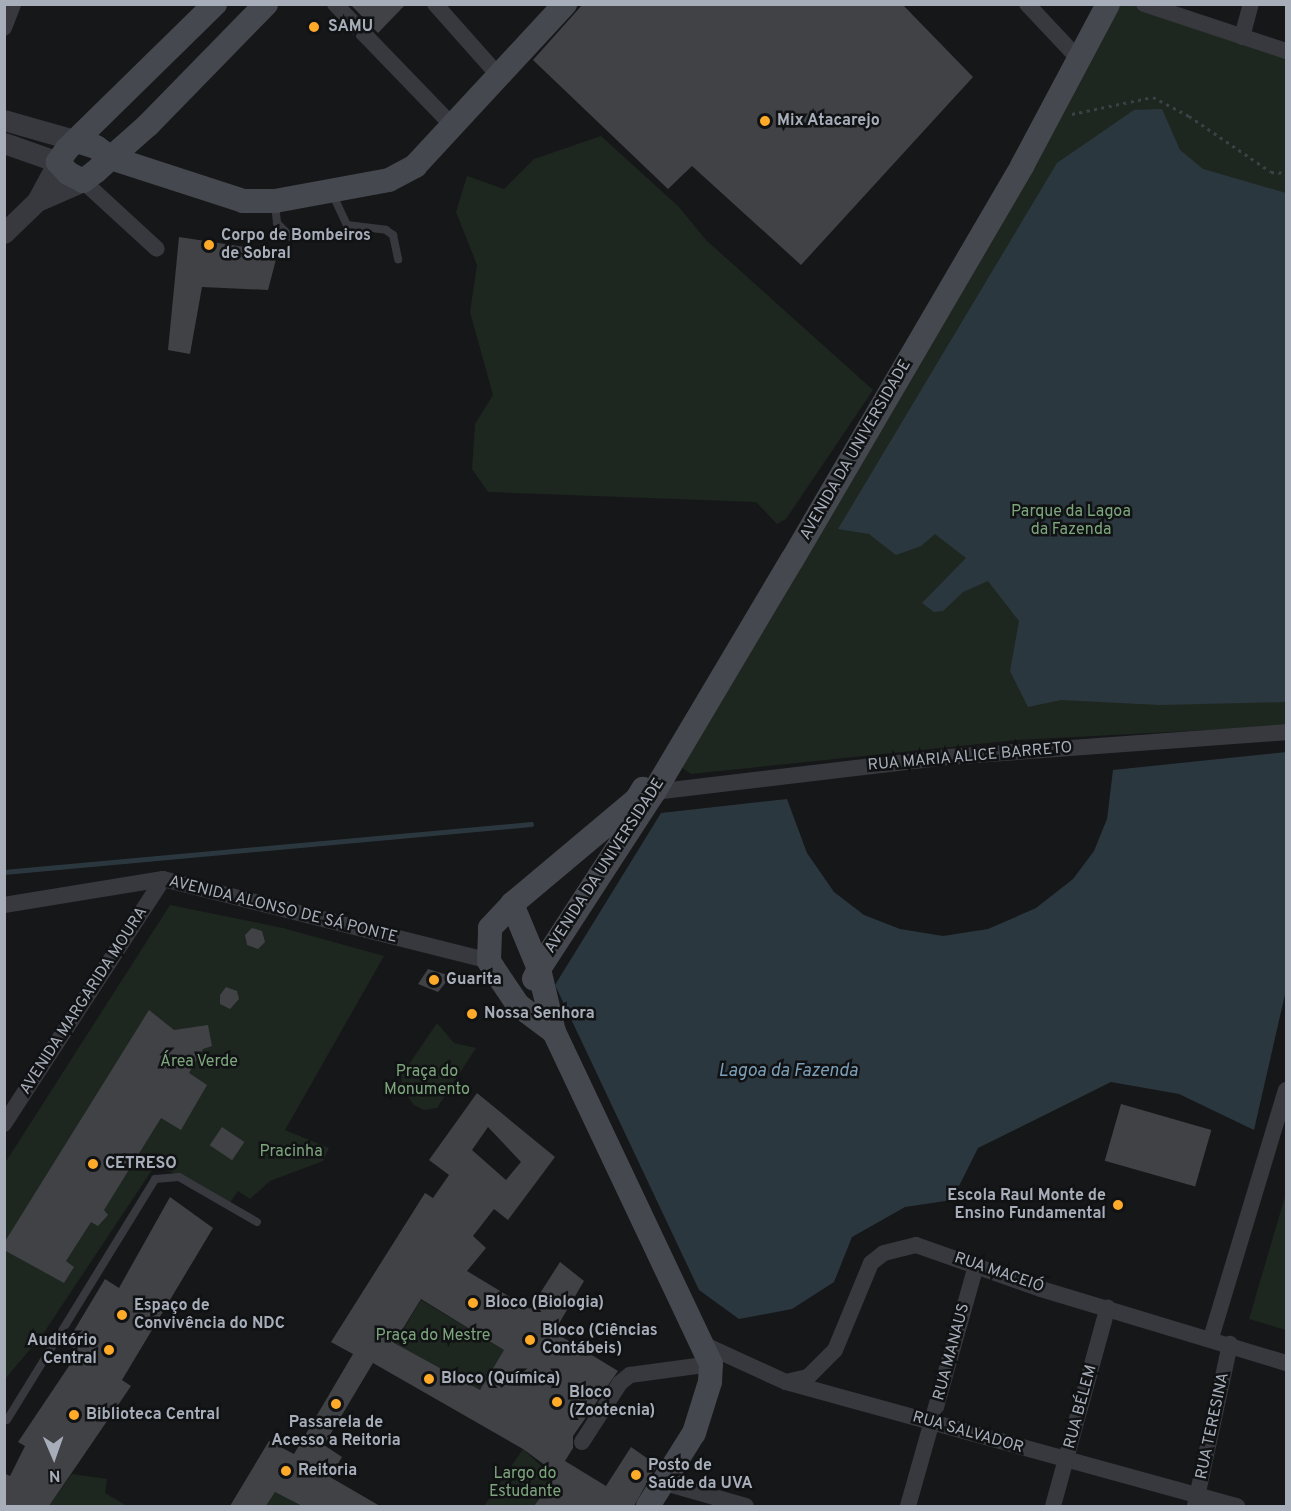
<!DOCTYPE html>
<meta charset="utf-8">
<style>
body{margin:0}
#map{position:relative;width:1291px;height:1511px;overflow:hidden;background:#161719;font-family:Overpass,sans-serif}
div>[style]{position:absolute}
[style*='--x']{left:calc(var(--x)*1px);top:calc(var(--y)*1px);width:calc(var(--w)*1px);rotate:calc(var(--a)*1deg)}
.green>*{inset:0;background:#1e271f;transform-origin:0 0}
.water>*{inset:0;background:#2b373e}
.stream>*{height:4.5px;margin:-2.25px;padding:0 2.25px;transform-origin:2.25px;border-radius:2.25px;background:#2b373e}
.building>*{inset:0;background:#404246;transform-origin:0 0}
.path>*{height:3px;margin-top:-1.5px;transform-origin:0;background:repeating-linear-gradient(90deg,#3d4045 0 3px,transparent 0 7.5px)}
.service>*{height:8px;margin:-4px;padding:0 4px;transform-origin:4px;border-radius:4px;background:#37393e}
.minor>*{height:16px;margin:-8px;padding:0 8px;transform-origin:8px;border-radius:8px;background:#37393e}
.tertiary>*{height:21px;margin:-10.5px;padding:0 10.5px;transform-origin:10.5px;border-radius:10.5px;background:#37393e}
.secondary>*{height:24px;margin:-12px;padding:0 12px;transform-origin:12px;border-radius:12px;background:#45484e}
.dots>*{width:16px;height:16px;translate:-50% -50%;box-sizing:border-box;border:3px solid #111214;border-radius:50%}
span{translate:-50% -50%;white-space:nowrap;text-align:center;line-height:1.15;-webkit-text-stroke:5px #111214;paint-order:stroke}
.poi-label{font-size:16px;color:#a7aeba;font-weight:700}
.left{translate:0 -50%;text-align:left}
.right{translate:-100% -50%;text-align:right}
.street-label{font-size:16px;color:#a7aeba}
.park-label{font-size:16px;color:#7da67d}
.water-label{font-size:18px;color:#7b9fb8;font-style:italic}
.frame{position:absolute;inset:0;border:6px solid #a7aeba;pointer-events:none}
.north{position:absolute;left:24px;top:1427px;width:60px;height:60px;-webkit-text-stroke:4px #111214;paint-order:stroke;rotate:178deg;font-size:16px;font-weight:700;line-height:24px;text-align:center;color:#a7aeba}
.north::after{content:'';display:block;margin:auto;width:21px;height:27px;background:#a7aeba;clip-path:polygon(50% 0,100% 100%,50% 72%,0 100%)}
</style>
<div id="map">
<div class="green">
<i style="clip-path:polygon(1121px 5px,1142px 5px,1286px 51px,1286px 726px,1017px 740px,691px 774px,682px 768px,685px 755px)"></i>
<i style="clip-path:polygon(601px 136px,679px 207px,706px 240px,873px 390px,786px 519px,777px 524px,756px 502px,488px 492px,472px 469px,475px 424px,493px 395px,470px 312px,477px 265px,456px 212px,467px 176px,504px 189px,534px 159px)"></i>
<i style="clip-path:polygon(170px 905px,283px 928px,384px 956px,285px 1130px,329px 1148px,323px 1161px,270px 1181px,250px 1199px,238px 1191px,230px 1203px,156px 1164px,43px 1334px,5px 1379px,5px 1163px)"></i>
<i style="clip-path:polygon(437px 1023px,454px 1043px,476px 1048px,437px 1108px,424px 1110px,414px 1105px,403px 1090px,401px 1076px)"></i>
<i style="clip-path:polygon(1286px 1193px,1286px 1330px,1249px 1319px)"></i>
<i style="left:421px;top:1300px;width:97px;height:51px;rotate:31deg"></i>
<i style="clip-path:polygon(523px 1449px,554px 1478px,534px 1506px,484px 1506px)"></i>
<i style="clip-path:polygon(72px 1474px,107px 1479px,105px 1493px,127px 1506px,49px 1506px)"></i>
<i style="clip-path:polygon(275px 1492px,302px 1506px,266px 1506px)"></i>
</div>
<div class="water">
<i style="clip-path:polygon(1162px 109px,1180px 150px,1203px 169px,1286px 193px,1286px 702px,1160px 705px,1061px 700px,1028px 707px,1010px 671px,1019px 621px,988px 581px,963px 592px,943px 611px,934px 612px,922px 603px,966px 558px,935px 534px,921px 546px,896px 555px,869px 534px,838px 529px,1057px 163px,1134px 110px)"></i>
<i style="clip-path:polygon(1286px 752px,1286px 990px,1254px 1130px,1179px 1094px,1111px 1082px,978px 1148px,952px 1200px,905px 1207px,852px 1237px,834px 1282px,792px 1309px,739px 1319px,699px 1290px,555px 985px,661px 813px,787px 799px,807px 853px,834px 892px,864px 915px,900px 929px,943px 936px,988px 929px,1036px 908px,1073px 879px,1094px 851px,1107px 819px,1113px 770px)"></i>
</div>
<div class="stream">
<i style="--x:4;--y:872;--w:529;--a:-5.2"></i>
</div>
<div class="building">
<i style="clip-path:polygon(350px 4px,406px 4px,378px 33px)"></i>
<i style="clip-path:polygon(583px 4px,902px 4px,973px 77px,801px 265px,692px 166px,668px 189px,533px 60px)"></i>
<i style="clip-path:polygon(179px 237px,278px 252px,268px 290px,202px 287px,190px 354px,168px 350px)"></i>
<i style="clip-path:polygon(252px 928px,262px 931px,265px 942px,258px 949px,247px 945px,245px 935px)"></i>
<i style="clip-path:polygon(428px 969px,451px 976px,438px 992px,418px 984px)"></i>
<i style="clip-path:polygon(226px 987px,237px 991px,239px 999px,230px 1009px,220px 1004px,220px 995px)"></i>
<i style="clip-path:polygon(149px 1010px,174px 1030px,208px 1025px,212px 1046px,203px 1049px,189px 1073px,207px 1085px,181px 1130px,161px 1118px,104px 1210px,108px 1215px,98px 1226px,91px 1222px,66px 1261px,74px 1267px,64px 1283px,4px 1250px,4px 1243px)"></i>
<i style="clip-path:polygon(evenodd,477px 1093px,555px 1157px,508px 1220px,494px 1209px,473px 1236px,486px 1248px,467px 1271px,530px 1309px,560px 1262px,584px 1281px,554px 1332px,618px 1371px,573px 1436px,573px 1448px,565px 1461px,606px 1486px,631px 1447px,657px 1465px,634px 1506px,534px 1506px,557px 1474px,523px 1449px,373px 1363px,324px 1445px,342px 1457px,330px 1477px,380px 1506px,302px 1506px,275px 1492px,266px 1506px,230px 1506px,269px 1441px,294px 1454px,353px 1354px,331px 1342px,425px 1193px,433px 1198px,449px 1175px,429px 1160px,477px 1093px,488px 1127px,521px 1162px,506px 1180px,472px 1150px,488px 1127px,477px 1093px,421px 1299px,504px 1350px,480px 1390px,394px 1343px,421px 1299px)"></i>
<i style="left:1121px;top:1104px;width:94px;height:59px;rotate:16deg"></i>
<i style="left:222px;top:1127px;width:27px;height:22px;rotate:34deg"></i>
<i style="clip-path:polygon(170px 1197px,213px 1228px,122px 1380px,131px 1386px,49px 1506px,4px 1506px,4px 1473px,10px 1476px,25px 1446px,18px 1442px,79px 1351px,66px 1344px,105px 1279px,119px 1288px)"></i>
</div>
<div class="path">
<i style="--x:1072;--y:114;--w:83;--a:-11.9"></i>
<i style="--x:1153;--y:97;--w:41;--a:27.8"></i>
<i style="--x:1189;--y:116;--w:99;--a:34.3"></i>
<i style="--x:1271;--y:172;--w:15;--a:4"></i>
</div>
<div class="service">
<i style="--x:332;--y:193;--w:35;--a:65"></i>
<i style="--x:347;--y:225;--w:39;--a:7"></i>
<i style="--x:386;--y:230;--w:9;--a:36"></i>
<i style="--x:393;--y:235;--w:25;--a:78"></i>
<i style="--x:275;--y:204;--w:19;--a:84"></i>
<i style="--x:277;--y:223;--w:21;--a:45"></i>
<i style="--x:7;--y:1420;--w:283;--a:-58.4"></i>
<i style="--x:155;--y:1179;--w:24;--a:-5"></i>
<i style="--x:179;--y:1177;--w:90;--a:30"></i>
</div>
<div class="minor">
<i style="--x:335;--y:4;--w:170;--a:46"></i>
<i style="--x:435;--y:4;--w:95;--a:48.4"></i>
<i style="--x:1027;--y:4;--w:70;--a:46.7"></i>
<i style="--x:1144;--y:4;--w:150;--a:18.3"></i>
<i style="--x:4;--y:28;--w:26;--a:-69"></i>
<i style="--x:1242;--y:37;--w:34;--a:-75"></i>
<i style="--x:83;--y:181;--w:100;--a:42.6"></i>
<i style="--x:654;--y:792;--w:296;--a:-6.8"></i>
<i style="--x:948;--y:757;--w:339;--a:-4.2"></i>
<i style="--x:4;--y:905;--w:161;--a:-9.3"></i>
<i style="--x:163;--y:879;--w:336;--a:14.1"></i>
<i style="--x:4;--y:1124;--w:292;--a:-57"></i>
<i style="--x:1211;--y:1338;--w:259;--a:-73.2"></i>
<i style="--x:705;--y:1345;--w:89;--a:24.6"></i>
<i style="--x:786;--y:1382;--w:468;--a:15.4"></i>
<i style="--x:786;--y:1382;--w:23;--a:-13"></i>
<i style="--x:808;--y:1377;--w:38;--a:-45"></i>
<i style="--x:835;--y:1350;--w:94;--a:-67.5"></i>
<i style="--x:871;--y:1263;--w:16;--a:-38"></i>
<i style="--x:884;--y:1253;--w:33;--a:-14"></i>
<i style="--x:916;--y:1245;--w:133;--a:19.4"></i>
<i style="--x:1041;--y:1289;--w:256;--a:16.8"></i>
<i style="--x:582;--y:1442;--w:70;--a:-57.2"></i>
<i style="--x:620;--y:1383;--w:13;--a:-39"></i>
<i style="--x:630;--y:1375;--w:82;--a:-7.7"></i>
<i style="--x:665;--y:1483;--w:84;--a:15.9"></i>
<i style="--x:908;--y:1506;--w:249;--a:-74.2"></i>
<i style="--x:1053;--y:1506;--w:206;--a:-74.6"></i>
<i style="--x:1195;--y:1506;--w:166;--a:-77.8"></i>
</div>
<div class="tertiary">
<i style="--x:4;--y:120;--w:76;--a:16"></i>
<i style="--x:4;--y:143;--w:57;--a:19.4"></i>
<i style="--x:58;--y:162;--w:44;--a:118.3"></i>
<i style="--x:37;--y:201;--w:46;--a:135.9"></i>
<i style="--x:37;--y:201;--w:50;--a:-23.5"></i>
</div>
<div class="secondary">
<i style="--x:215;--y:4;--w:207;--a:135.6"></i>
<i style="--x:67;--y:149;--w:16;--a:125"></i>
<i style="--x:58;--y:162;--w:15;--a:48"></i>
<i style="--x:68;--y:173;--w:17;--a:28"></i>
<i style="--x:83;--y:181;--w:15;--a:-37"></i>
<i style="--x:95;--y:172;--w:71;--a:-41.6"></i>
<i style="--x:148;--y:125;--w:169;--a:-45.7"></i>
<i style="--x:77;--y:141;--w:20;--a:18"></i>
<i style="--x:96;--y:147;--w:19;--a:36"></i>
<i style="--x:111;--y:158;--w:139;--a:18"></i>
<i style="--x:243;--y:201;--w:32;--a:0"></i>
<i style="--x:275;--y:201;--w:116;--a:-10.4"></i>
<i style="--x:389;--y:180;--w:30;--a:-28"></i>
<i style="--x:415;--y:166;--w:221;--a:-47.2"></i>
<i style="--x:512;--y:904;--w:70;--a:67.4"></i>
<i style="--x:539;--y:969;--w:11;--a:117"></i>
<i style="--x:554;--y:1032;--w:45;--a:-143.1"></i>
<i style="--x:518;--y:1005;--w:37;--a:-124"></i>
<i style="--x:497;--y:974;--w:15;--a:-122"></i>
<i style="--x:489;--y:961;--w:33;--a:-88"></i>
<i style="--x:490;--y:928;--w:33;--a:-47"></i>
<i style="--x:512;--y:904;--w:163;--a:-40"></i>
<i style="--x:637;--y:799;--w:12;--a:-59"></i>
<i style="--x:648;--y:1506;--w:86;--a:-57.8"></i>
<i style="--x:694;--y:1433;--w:53;--a:-72.6"></i>
<i style="--x:710;--y:1382;--w:18;--a:-87"></i>
<i style="--x:711;--y:1364;--w:367;--a:-115.3"></i>
<i style="--x:554;--y:1032;--w:65;--a:-103.4"></i>
<i style="--x:539;--y:969;--w:211;--a:-57"></i>
<i style="--x:654;--y:792;--w:270;--a:-59.3"></i>
<i style="--x:792;--y:560;--w:456;--a:-59.7"></i>
<i style="--x:1022;--y:166;--w:183;--a:-62"></i>
</div>
<div class="dots">
<i style="left:314px;top:27px;background:#ffaa28"></i>
<i style="left:765px;top:121px;background:#ffaa28"></i>
<i style="left:209px;top:245px;background:#ffaa28"></i>
<i style="left:434px;top:980px;background:#ffaa28"></i>
<i style="left:472px;top:1014px;background:#ffaa28"></i>
<i style="left:93px;top:1164px;background:#ffaa28"></i>
<i style="left:1118px;top:1205px;background:#ffaa28"></i>
<i style="left:473px;top:1303px;background:#ffaa28"></i>
<i style="left:122px;top:1315px;background:#ffaa28"></i>
<i style="left:530px;top:1340px;background:#ffaa28"></i>
<i style="left:109px;top:1350px;background:#ffaa28"></i>
<i style="left:429px;top:1379px;background:#ffaa28"></i>
<i style="left:557px;top:1402px;background:#ffaa28"></i>
<i style="left:336px;top:1404px;background:#ffaa28"></i>
<i style="left:74px;top:1415px;background:#ffaa28"></i>
<i style="left:286px;top:1471px;background:#ffaa28"></i>
<i style="left:636px;top:1475px;background:#ffaa28"></i>
</div>
<div class="poi-label">
<span class="left" style="left:328px;top:27px">SAMU</span>
<span class="left" style="left:777px;top:121px">Mix Atacarejo</span>
<span class="left" style="left:221px;top:245px">Corpo de Bombeiros<br>de Sobral</span>
<span class="left" style="left:446px;top:980px">Guarita</span>
<span class="left" style="left:484px;top:1014px">Nossa Senhora</span>
<span class="left" style="left:105px;top:1164px">CETRESO</span>
<span class="right" style="left:1106px;top:1205px">Escola Raul Monte de<br>Ensino Fundamental</span>
<span class="left" style="left:485px;top:1303px">Bloco (Biologia)</span>
<span class="left" style="left:134px;top:1315px">Espaço de<br>Convivência do NDC</span>
<span class="left" style="left:542px;top:1340px">Bloco (Ciências<br>Contábeis)</span>
<span class="right" style="left:97px;top:1350px">Auditório<br>Central</span>
<span class="left" style="left:441px;top:1379px">Bloco (Química)</span>
<span class="left" style="left:569px;top:1402px">Bloco<br>(Zootecnia)</span>
<span class="left" style="left:86px;top:1415px">Biblioteca Central</span>
<span style="left:336px;top:1432px">Passarela de<br>Acesso a Reitoria</span>
<span class="left" style="left:648px;top:1475px">Posto de<br>Saúde da UVA</span>
<span class="left" style="left:298px;top:1471px">Reitoria</span>
</div>
<div class="street-label">
<span style="left:856px;top:450px;rotate:-60deg">AVENIDA DA UNIVERSIDADE</span>
<span style="left:970px;top:757px;rotate:-5deg">RUA MARIA ALICE BARRETO</span>
<span style="left:605px;top:866px;rotate:-57deg">AVENIDA DA UNIVERSIDADE</span>
<span style="left:283px;top:910px;rotate:14deg">AVENIDA ALONSO DE SÁ PONTE</span>
<span style="left:84px;top:1001px;rotate:-57deg">AVENIDA MARGARIDA MOURA</span>
<span style="left:999px;top:1273px;rotate:19deg">RUA MACEIÓ</span>
<span style="left:952px;top:1352px;rotate:-75deg">RUA MANAUS</span>
<span style="left:1081px;top:1407px;rotate:-75deg">RUA BÉLEM</span>
<span style="left:1213px;top:1426px;rotate:-78deg">RUA TERESINA</span>
<span style="left:968px;top:1433px;rotate:16deg">RUA SALVADOR</span>
</div>
<div class="park-label">
<span style="left:1071px;top:521px">Parque da Lagoa<br>da Fazenda</span>
<span style="left:199px;top:1062px">Área Verde</span>
<span style="left:427px;top:1081px">Praça do<br>Monumento</span>
<span style="left:291px;top:1152px">Pracinha</span>
<span style="left:433px;top:1336px">Praça do Mestre</span>
<span style="left:525px;top:1483px">Largo do<br>Estudante</span>
</div>
<div class="water-label">
<span style="left:788px;top:1072px">Lagoa da Fazenda</span>
</div>
<div class="frame"></div>
<div class="north">N</div>
</div>
